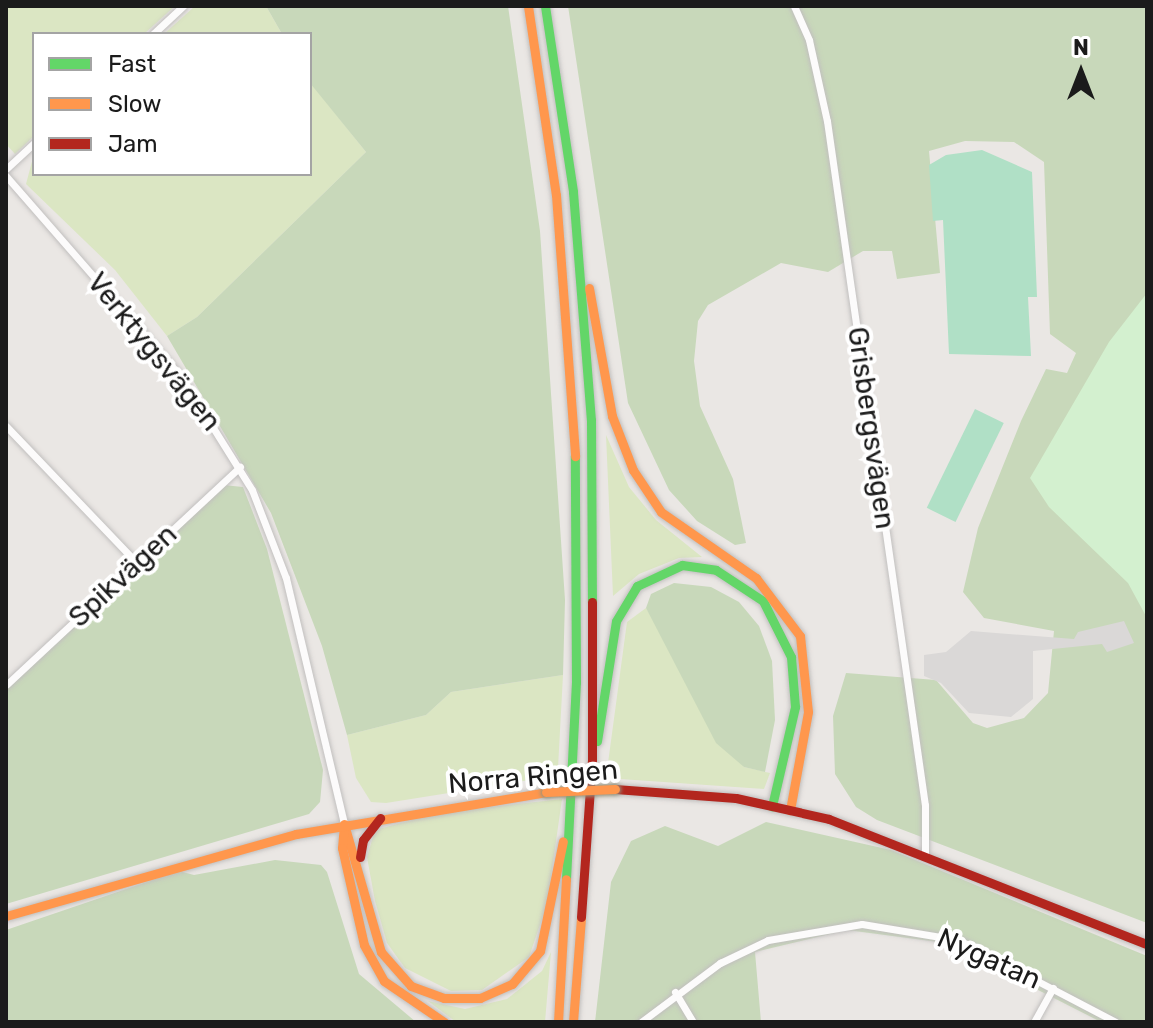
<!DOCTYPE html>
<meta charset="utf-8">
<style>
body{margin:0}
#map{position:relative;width:1153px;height:1028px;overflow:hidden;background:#eae7e4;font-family:Rubik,sans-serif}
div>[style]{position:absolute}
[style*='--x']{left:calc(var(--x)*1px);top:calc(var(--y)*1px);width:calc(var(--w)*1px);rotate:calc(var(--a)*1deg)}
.grass>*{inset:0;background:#dbe6c3}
.forest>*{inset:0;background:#c8d8ba}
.park>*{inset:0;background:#d3f0cf}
.pitch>*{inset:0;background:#b0e0c6;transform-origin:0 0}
.parking>*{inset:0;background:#dad8d7}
.roads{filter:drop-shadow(0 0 2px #c1bfbe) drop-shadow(0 0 2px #c1bfbe)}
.street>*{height:7px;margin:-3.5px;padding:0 3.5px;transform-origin:3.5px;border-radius:3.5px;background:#fcfbfb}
.fast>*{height:9px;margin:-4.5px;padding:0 4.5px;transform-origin:4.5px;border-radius:4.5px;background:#63d668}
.slow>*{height:9px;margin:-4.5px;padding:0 4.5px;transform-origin:4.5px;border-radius:4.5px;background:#ff974d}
.jam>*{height:9px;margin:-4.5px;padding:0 4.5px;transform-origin:4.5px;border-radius:4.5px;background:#b3261e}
.bridges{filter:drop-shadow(0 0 2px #93927d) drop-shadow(0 0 2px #93927d)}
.slow-bridge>*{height:9px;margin:-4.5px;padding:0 4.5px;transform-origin:4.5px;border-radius:4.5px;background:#ff974d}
span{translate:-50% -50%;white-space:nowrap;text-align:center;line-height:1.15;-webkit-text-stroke:8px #fff;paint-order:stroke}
.street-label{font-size:28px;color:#1b1b1b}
.frame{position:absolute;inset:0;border:8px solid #1b1b1b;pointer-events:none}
.legend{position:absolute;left:32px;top:32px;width:280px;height:144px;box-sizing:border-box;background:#fff;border:2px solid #a4a4a4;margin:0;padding:10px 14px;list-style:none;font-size:24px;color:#1b1b1b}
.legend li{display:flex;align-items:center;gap:16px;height:40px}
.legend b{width:40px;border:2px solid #a4a4a4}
.north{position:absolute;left:1041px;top:32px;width:80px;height:80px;-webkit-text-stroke:6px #fff;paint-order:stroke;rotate:0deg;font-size:22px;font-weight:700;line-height:32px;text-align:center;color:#1b1b1b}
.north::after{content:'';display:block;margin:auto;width:28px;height:36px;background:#1b1b1b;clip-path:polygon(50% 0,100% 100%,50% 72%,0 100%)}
</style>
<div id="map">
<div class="grass">
<i style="clip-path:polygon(6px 6px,175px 6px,144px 34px,34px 34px,34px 136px,15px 154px,6px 144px)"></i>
<i style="clip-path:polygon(195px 6px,266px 6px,282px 34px,164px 34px)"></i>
<i style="clip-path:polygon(310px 82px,366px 152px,197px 317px,167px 336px,115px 270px,26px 184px,34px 154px,34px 174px,310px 174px)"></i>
<i style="clip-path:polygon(606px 435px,629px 487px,656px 520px,702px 557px,679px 558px,639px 574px,613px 596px)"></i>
<i style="clip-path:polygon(646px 608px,744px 767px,770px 773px,764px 789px,606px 778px,627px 622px)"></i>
<i style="clip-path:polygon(563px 675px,558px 768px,536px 779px,386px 803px,371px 802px,356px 778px,347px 735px,426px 715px,451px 692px)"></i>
<i style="clip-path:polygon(562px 799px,547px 904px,529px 957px,482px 990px,451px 991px,405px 968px,387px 943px,375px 901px,367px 857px,375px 830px,438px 813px)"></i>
<i style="clip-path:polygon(551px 952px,545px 1022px,456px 1022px,428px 1001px,465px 1009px,507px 999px,542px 971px)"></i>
</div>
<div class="forest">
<i style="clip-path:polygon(266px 6px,508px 6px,540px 231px,565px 600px,563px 675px,451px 692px,426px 715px,347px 735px,322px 646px,271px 513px,167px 336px,197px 317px,366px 152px,310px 83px,310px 34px,282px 34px)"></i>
<i style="clip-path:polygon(568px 6px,1147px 6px,1147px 923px,877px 820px,856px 807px,835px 774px,833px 716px,846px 673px,936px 680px,973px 723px,987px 728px,1024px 718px,1048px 693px,1054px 631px,984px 618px,963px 592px,978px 528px,1021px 421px,1046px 369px,1067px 373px,1076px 353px,1050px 334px,1044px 162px,1014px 142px,965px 141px,929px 151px,940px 273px,897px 279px,892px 251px,863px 251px,828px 272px,781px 263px,708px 305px,698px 321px,694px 361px,700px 406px,733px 479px,746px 543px,735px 545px,697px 521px,669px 490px,628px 403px)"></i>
<i style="clip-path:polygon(223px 485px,243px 487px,267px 549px,323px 770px,320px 802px,309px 814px,6px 904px,6px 690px)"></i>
<i style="clip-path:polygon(674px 583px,711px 587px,739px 602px,759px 626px,772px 661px,775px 720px,765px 772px,744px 767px,716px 743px,646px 608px,651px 594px)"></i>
<i style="clip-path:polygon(766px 822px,891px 850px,1147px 956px,1147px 1022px,1101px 1022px,946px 943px,847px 930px,755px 952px,761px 1022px,595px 1022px,611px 882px,631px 841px,665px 826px,718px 846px)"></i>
<i style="clip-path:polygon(275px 860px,321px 865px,327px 872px,359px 974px,416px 1022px,6px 1022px,6px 930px,179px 871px,194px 875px)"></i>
</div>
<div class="park">
<i style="clip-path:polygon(1147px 293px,1147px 618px,1128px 583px,1049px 507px,1030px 478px,1109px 342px)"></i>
</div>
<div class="pitch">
<i style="clip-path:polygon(982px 150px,1032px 172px,1037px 297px,1028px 297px,1031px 356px,949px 354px,943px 220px,933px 221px,929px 165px,946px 155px)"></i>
<i style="left:975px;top:409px;width:32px;height:110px;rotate:26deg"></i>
</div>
<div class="parking">
<i style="clip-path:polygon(1124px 621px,1134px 643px,1107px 652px,1102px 644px,1033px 651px,1033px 699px,1011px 717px,969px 713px,941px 683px,924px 676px,924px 655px,946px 652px,971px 631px,1074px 639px,1078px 632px)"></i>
</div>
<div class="roads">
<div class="street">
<i style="--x:794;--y:6;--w:37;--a:66"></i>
<i style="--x:809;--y:40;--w:83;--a:77.5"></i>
<i style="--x:827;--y:121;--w:691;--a:81.85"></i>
<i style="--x:925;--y:805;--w:49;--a:90"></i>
<i style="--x:153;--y:34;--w:41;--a:-43"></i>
<i style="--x:6;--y:169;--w:38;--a:-43"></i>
<i style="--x:6;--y:176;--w:268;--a:48.9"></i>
<i style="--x:182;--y:378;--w:132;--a:58"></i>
<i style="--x:252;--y:490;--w:94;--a:68.9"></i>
<i style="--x:286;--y:578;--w:253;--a:76.7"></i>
<i style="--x:6;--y:426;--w:190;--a:46.3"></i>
<i style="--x:6;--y:685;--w:320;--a:-43"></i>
<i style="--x:675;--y:992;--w:35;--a:59"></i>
<i style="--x:641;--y:1022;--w:99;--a:-36.8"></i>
<i style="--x:720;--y:963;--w:53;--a:-25.6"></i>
<i style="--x:768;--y:940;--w:95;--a:-9.7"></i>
<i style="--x:862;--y:924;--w:98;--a:9.4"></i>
<i style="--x:959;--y:940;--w:177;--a:27.6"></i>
<i style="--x:1034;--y:1022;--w:39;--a:-61"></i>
</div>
<div class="fast">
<i style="--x:545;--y:6;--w:188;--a:81.4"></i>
<i style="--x:573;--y:192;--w:229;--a:85.5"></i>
<i style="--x:591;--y:420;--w:182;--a:89.7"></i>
<i style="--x:597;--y:741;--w:121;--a:-81"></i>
<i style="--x:616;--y:621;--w:41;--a:-59"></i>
<i style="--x:637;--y:586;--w:50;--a:-25"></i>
<i style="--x:682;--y:565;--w:34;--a:8"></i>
<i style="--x:716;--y:570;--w:56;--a:33.4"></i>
<i style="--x:763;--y:601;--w:63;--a:63.4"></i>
<i style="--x:791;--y:657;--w:50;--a:85.4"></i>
<i style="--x:795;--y:707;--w:102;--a:103.1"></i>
<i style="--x:566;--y:879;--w:197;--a:-87.1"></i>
<i style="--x:576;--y:682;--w:226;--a:-90.3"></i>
</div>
<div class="slow">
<i style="--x:528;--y:6;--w:191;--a:81.6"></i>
<i style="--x:556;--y:195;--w:262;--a:85.8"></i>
<i style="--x:589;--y:288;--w:130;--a:79.8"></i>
<i style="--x:612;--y:416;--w:58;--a:68.7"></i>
<i style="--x:633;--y:470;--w:50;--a:56.3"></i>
<i style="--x:661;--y:512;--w:116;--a:34.8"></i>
<i style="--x:756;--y:578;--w:73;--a:52.8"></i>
<i style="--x:800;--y:636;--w:76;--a:84"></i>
<i style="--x:808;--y:712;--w:100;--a:100.4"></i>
<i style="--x:344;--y:824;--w:133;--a:73.9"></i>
<i style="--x:381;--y:952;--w:45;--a:48.6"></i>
<i style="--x:411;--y:986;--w:35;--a:20"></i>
<i style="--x:444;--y:998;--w:36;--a:0"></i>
<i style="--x:480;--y:998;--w:35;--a:-24"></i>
<i style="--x:512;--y:984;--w:43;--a:-49.7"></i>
<i style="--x:540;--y:951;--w:112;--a:-78.2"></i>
<i style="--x:344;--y:825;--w:23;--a:95"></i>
<i style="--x:342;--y:848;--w:99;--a:77.2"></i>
<i style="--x:364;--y:945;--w:41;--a:60.9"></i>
<i style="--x:384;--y:981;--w:73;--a:34.3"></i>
<i style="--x:6;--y:916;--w:301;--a:-15.8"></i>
<i style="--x:296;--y:834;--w:254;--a:-9.5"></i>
<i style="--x:558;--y:1022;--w:143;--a:-86.8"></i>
<i style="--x:573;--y:1022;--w:105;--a:-85.6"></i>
</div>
<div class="jam">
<i style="--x:615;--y:789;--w:121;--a:4.3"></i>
<i style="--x:736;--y:798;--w:95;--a:12.7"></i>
<i style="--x:829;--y:819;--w:342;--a:21.5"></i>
<i style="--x:360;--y:857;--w:17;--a:-80"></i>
<i style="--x:363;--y:840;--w:28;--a:-52"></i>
<i style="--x:581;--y:917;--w:158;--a:-86"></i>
<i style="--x:592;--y:759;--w:157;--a:-90"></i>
</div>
</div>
<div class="bridges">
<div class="slow-bridge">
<i style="--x:546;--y:792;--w:69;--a:-2.5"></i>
</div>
</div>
<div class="street-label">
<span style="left:154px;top:352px;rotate:51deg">Verktygsvägen</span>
<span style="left:871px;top:428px;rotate:82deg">Grisbergsvägen</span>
<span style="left:123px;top:576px;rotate:-43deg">Spikvägen</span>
<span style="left:533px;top:777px;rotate:-5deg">Norra Ringen</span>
<span style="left:989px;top:959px;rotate:24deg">Nygatan</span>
</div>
<div class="frame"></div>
<ul class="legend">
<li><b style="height:10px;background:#63d668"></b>Fast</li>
<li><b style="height:10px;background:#ff974d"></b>Slow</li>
<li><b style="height:10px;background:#b3261e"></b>Jam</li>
</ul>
<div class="north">N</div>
</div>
